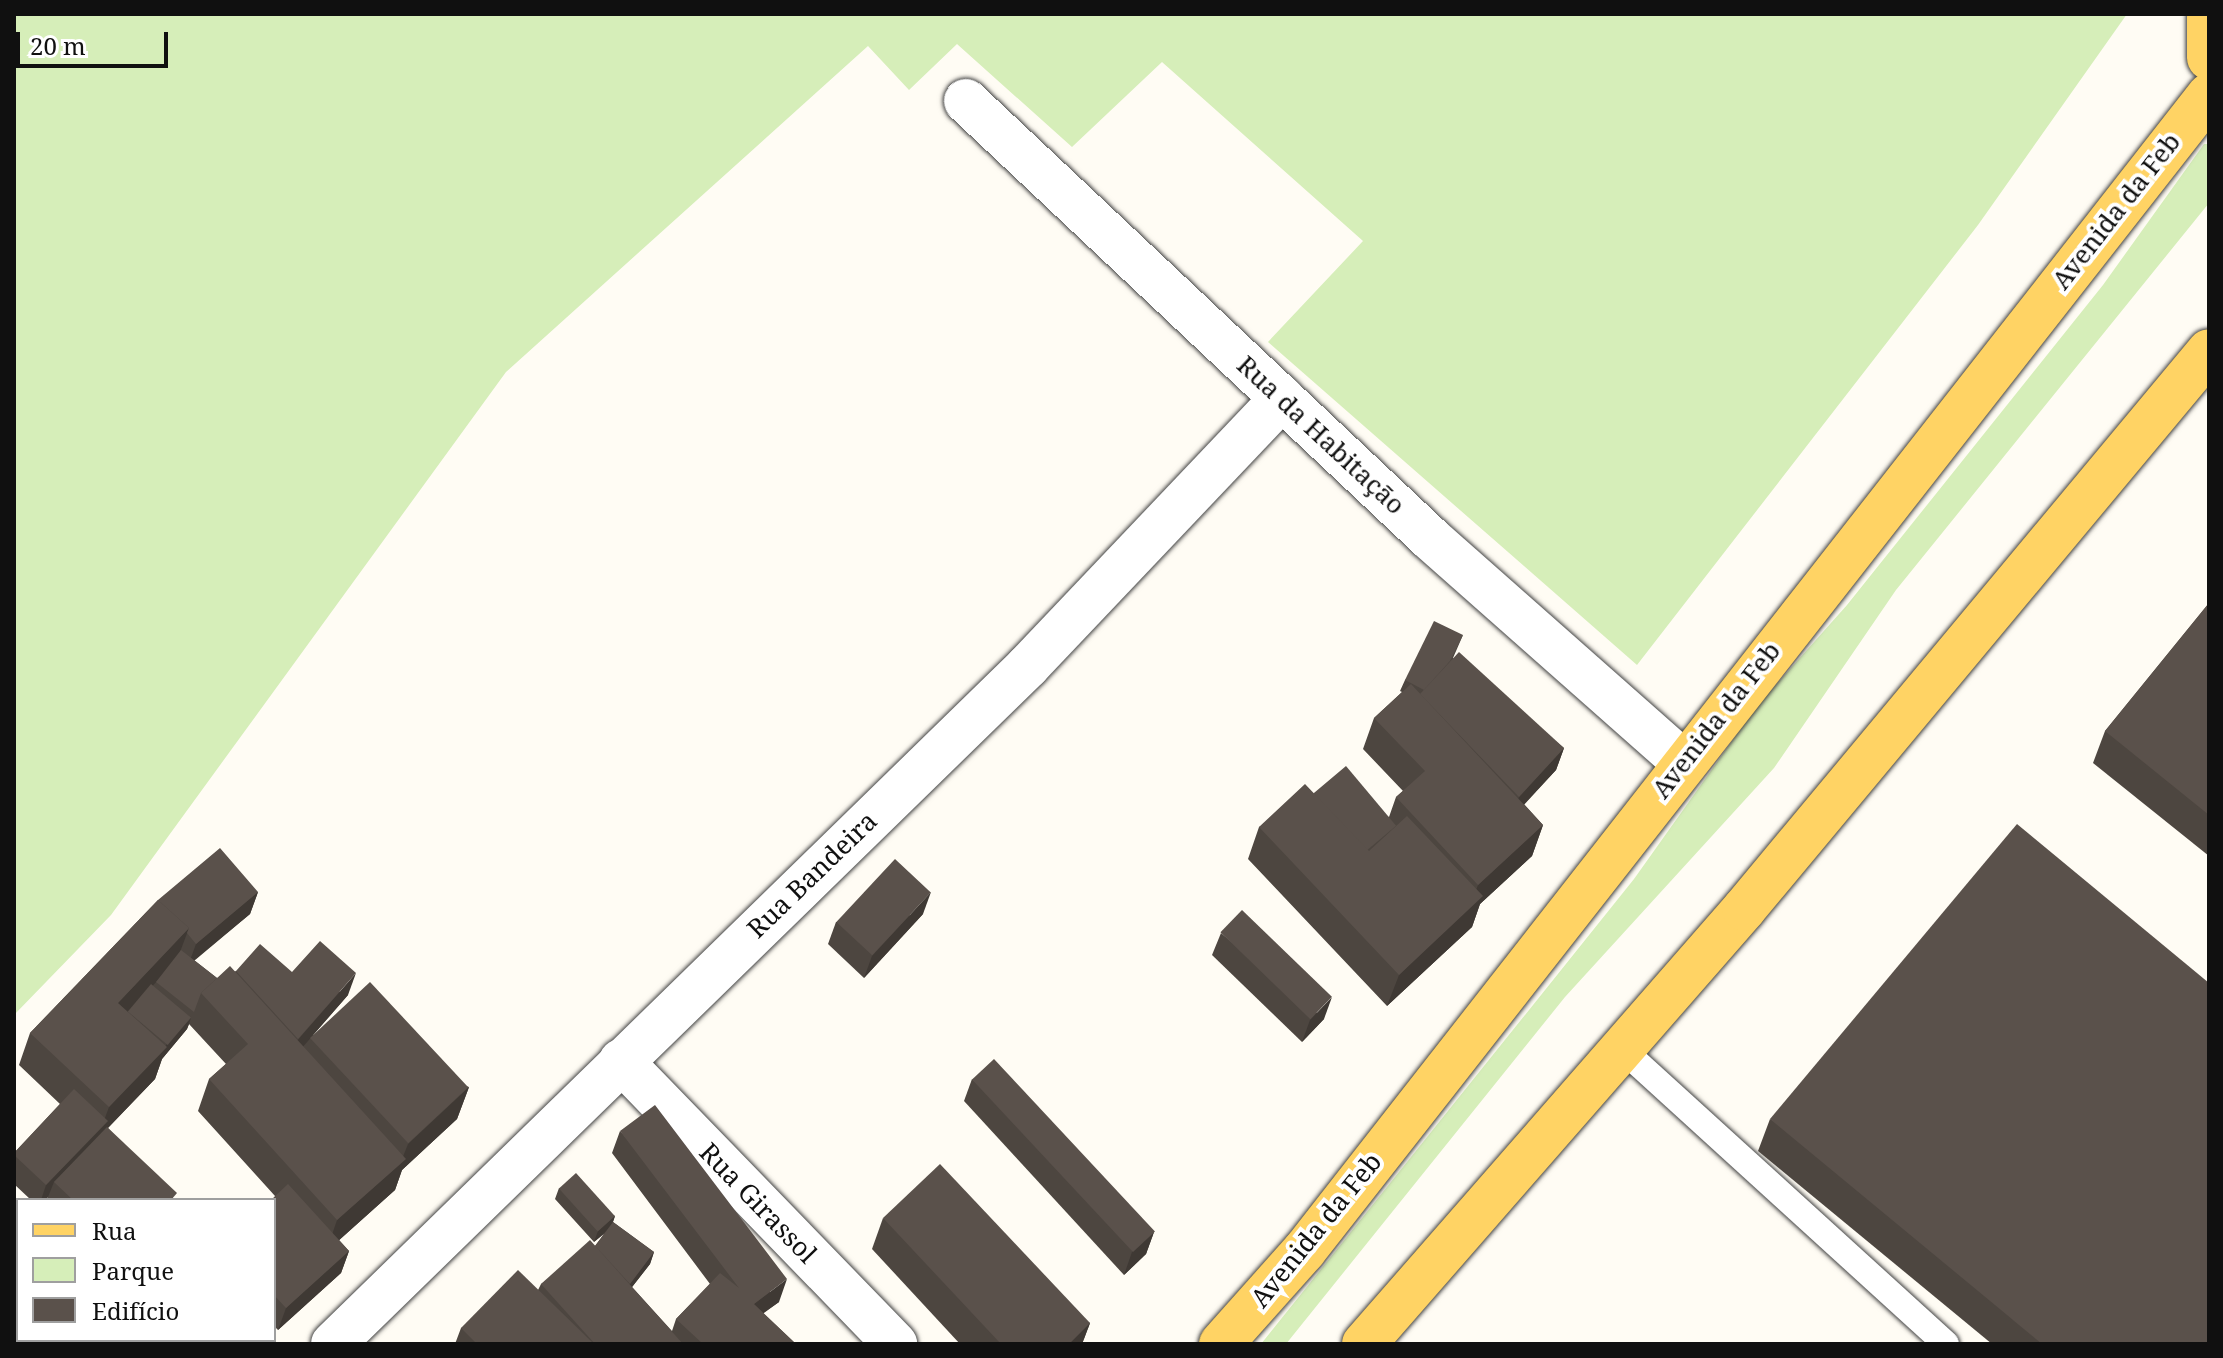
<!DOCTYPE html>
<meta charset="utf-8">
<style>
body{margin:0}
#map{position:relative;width:2223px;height:1358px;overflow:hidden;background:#fffcf4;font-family:"Noto Serif",serif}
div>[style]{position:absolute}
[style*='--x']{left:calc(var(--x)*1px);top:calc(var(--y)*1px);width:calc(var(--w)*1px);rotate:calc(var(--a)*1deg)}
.green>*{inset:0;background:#d6eeb9}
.roads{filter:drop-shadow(0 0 2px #434343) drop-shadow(0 0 2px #434343)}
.lane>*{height:26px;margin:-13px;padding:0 13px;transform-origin:13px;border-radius:13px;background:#fff}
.street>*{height:44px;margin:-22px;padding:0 22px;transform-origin:22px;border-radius:22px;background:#fff}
.primary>*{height:44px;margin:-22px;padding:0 22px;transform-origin:22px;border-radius:22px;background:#ffd364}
.wall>*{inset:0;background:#4d4640;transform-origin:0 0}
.shaded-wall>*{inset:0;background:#3f3934}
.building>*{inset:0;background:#5a514b;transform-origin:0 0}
span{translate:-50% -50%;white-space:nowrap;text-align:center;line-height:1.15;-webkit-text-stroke:8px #fff;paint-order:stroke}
.street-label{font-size:26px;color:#101010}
.frame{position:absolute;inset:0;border:16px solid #101010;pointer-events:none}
.legend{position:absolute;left:16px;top:1198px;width:260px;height:144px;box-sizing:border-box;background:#fff;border:2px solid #9f9f9f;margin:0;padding:10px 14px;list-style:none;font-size:24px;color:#101010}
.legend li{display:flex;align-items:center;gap:16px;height:40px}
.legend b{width:40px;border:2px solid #9f9f9f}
.scale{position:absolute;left:16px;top:32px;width:152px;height:36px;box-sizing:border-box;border:4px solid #101010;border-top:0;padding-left:10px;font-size:24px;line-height:28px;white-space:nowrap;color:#101010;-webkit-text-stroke:6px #fff;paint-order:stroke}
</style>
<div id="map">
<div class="green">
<i style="clip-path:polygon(14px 14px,2127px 14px,1978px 225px,1637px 665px,1268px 342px,1363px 241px,1162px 62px,1072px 147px,957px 44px,909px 90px,868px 46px,506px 372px,111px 915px,14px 1015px)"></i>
<i style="clip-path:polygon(2204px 144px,2209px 144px,2209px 203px,1896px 590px,1774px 768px,1565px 997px,1286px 1344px,1261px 1344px,1634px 879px,1757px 706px,1847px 605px,2103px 285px)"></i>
</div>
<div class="roads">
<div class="lane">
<i style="--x:1622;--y:1049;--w:438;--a:42.3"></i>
</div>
<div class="street">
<i style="--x:966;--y:101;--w:637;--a:43.28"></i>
<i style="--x:1430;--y:538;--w:338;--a:41.5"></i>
<i style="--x:621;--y:1061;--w:394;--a:45.9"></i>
<i style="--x:333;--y:1344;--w:971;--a:-44.29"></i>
<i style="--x:1028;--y:666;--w:369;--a:-46.5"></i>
</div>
<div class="primary">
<i style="--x:2209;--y:17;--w:41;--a:90"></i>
<i style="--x:1221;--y:1344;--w:125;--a:-48.3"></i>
<i style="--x:1304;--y:1251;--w:1468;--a:-51.94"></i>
<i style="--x:1364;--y:1344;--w:578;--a:-48.86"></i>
<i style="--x:1744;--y:909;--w:726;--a:-50.19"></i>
</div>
</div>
<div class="wall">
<i style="clip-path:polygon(2209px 603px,2209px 856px,2093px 763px,2105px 731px)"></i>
<i style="clip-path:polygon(1463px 635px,1453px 658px,1564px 748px,1556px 770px,1524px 804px,1543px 825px,1532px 856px,1480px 904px,1472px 927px,1387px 1006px,1248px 859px,1259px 827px,1314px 794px,1389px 817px,1396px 797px,1403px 791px,1363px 749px,1374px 718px,1402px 692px,1400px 691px,1405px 680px)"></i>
<i style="clip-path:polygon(258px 892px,250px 914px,194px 960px,217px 978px,236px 971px,292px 972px,348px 995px,313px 1035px,469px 1087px,457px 1119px,402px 1170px,395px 1190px,339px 1240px,349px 1251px,341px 1273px,278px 1330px,274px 1326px,274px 1200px,275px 1196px,198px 1111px,209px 1079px,226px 1064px,189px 1024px,190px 1022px,187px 1029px,162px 1059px,155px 1079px,108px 1128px,175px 1200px,47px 1200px,48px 1197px,45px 1200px,31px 1200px,14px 1184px,14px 1153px,60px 1104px,19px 1065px,30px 1033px,158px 900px)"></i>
<i style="clip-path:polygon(923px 914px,864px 978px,828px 944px,836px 922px)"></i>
<i style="clip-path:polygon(1221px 933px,1324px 1019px,1302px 1042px,1212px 955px)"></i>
<i style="clip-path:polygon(972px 1079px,1154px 1232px,1146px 1254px,1124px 1275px,964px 1101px)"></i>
<i style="clip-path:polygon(1770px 1119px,2209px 1344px,1992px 1344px,1758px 1151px)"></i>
<i style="clip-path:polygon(620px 1131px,779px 1302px,763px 1313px,796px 1344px,455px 1344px,461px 1328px,538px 1290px,541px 1284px,595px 1246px,604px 1234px,594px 1242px,555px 1199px,559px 1188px,615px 1216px,613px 1222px,654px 1252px,650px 1264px,632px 1287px,672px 1331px,676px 1319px,710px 1284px,612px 1153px)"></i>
<i style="clip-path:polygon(883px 1218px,1090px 1323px,1082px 1344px,960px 1344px,872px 1249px)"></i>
<i style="left:132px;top:1340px;width:81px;height:4px"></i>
</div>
<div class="shaded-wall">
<i style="clip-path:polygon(1564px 748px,1556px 770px,1511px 819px,1519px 797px)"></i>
<i style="clip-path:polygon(1543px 825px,1532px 856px,1480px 904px,1472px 927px,1387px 1006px,1399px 975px,1469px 908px,1478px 885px)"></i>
<i style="clip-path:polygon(258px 892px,250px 914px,188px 966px,196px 944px)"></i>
<i style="clip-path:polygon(931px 892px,923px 914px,864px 978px,872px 956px)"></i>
<i style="clip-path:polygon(189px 928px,177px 960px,107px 1034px,118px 1003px)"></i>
<i style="clip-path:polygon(356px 973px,348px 995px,288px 1064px,296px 1042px)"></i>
<i style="clip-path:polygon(1332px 997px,1324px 1019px,1302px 1042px,1310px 1020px)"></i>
<i style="clip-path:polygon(191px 1018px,187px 1029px,162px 1059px,155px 1079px,103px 1133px,54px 1182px,48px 1197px,45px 1200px,41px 1200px,46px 1185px,102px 1126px,109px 1107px)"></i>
<i style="clip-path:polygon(469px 1087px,457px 1119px,402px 1170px,395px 1190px,326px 1252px,337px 1220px,400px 1164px,408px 1144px)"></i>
<i style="clip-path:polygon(615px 1216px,611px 1227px,594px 1242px,598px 1231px)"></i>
<i style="clip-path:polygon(1154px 1232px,1146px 1254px,1124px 1275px,1132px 1252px)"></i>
<i style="clip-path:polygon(349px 1251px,341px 1273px,278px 1330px,286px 1308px)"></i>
<i style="clip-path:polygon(654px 1252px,650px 1264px,625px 1296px,629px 1285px)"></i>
<i style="clip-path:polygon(787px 1279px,779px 1302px,746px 1326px,754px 1304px)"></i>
<i style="clip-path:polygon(1090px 1323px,1082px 1344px,1069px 1344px)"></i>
<i style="clip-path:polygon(60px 1340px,66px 1340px,65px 1344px,56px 1344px)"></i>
</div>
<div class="building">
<i style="clip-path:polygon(2209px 603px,2209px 815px,2105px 731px)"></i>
<i style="clip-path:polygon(1434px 621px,1463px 635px,1450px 661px,1424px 690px,1405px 680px)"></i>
<i style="clip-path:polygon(1459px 652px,1564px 748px,1519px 797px,1420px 694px)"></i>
<i style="clip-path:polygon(1411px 684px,1543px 825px,1478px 885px,1396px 797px,1425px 771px,1374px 718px)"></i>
<i style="left:1346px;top:766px;width:78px;height:43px;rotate:50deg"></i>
<i style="clip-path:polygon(1305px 784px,1369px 851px,1407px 816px,1483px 896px,1399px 975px,1259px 827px)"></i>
<i style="clip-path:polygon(2017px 824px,2209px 983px,2209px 1344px,2042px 1344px,1770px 1119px)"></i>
<i style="clip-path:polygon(220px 848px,258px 892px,196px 944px,187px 933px,189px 928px,158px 900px)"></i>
<i style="left:895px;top:859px;width:49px;height:86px;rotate:43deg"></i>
<i style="clip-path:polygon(158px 900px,189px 928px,118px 1003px,167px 1047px,109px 1107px,30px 1033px)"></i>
<i style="left:1242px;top:910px;width:125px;height:31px;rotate:44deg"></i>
<i style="clip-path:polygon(320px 941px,356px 973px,298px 1039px,236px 971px,260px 944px,292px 972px)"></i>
<i style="clip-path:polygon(181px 950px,217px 978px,201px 993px,194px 1012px,156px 982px)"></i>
<i style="clip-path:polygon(230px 966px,406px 1159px,337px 1220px,209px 1079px,248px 1044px,201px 993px)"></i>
<i style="left:370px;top:982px;width:144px;height:82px;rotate:47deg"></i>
<i style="left:151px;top:984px;width:52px;height:36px;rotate:40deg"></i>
<i style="left:994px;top:1059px;width:236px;height:30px;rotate:47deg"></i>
<i style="clip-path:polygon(74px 1089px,108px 1121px,46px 1185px,14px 1155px,14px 1153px)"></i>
<i style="clip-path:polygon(655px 1105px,787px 1279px,754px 1304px,796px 1344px,703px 1344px,676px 1319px,720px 1273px,739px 1288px,620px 1131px)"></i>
<i style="clip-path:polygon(107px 1127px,177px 1193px,171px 1200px,73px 1200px,54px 1182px)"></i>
<i style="clip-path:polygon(940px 1164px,1090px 1323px,1069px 1344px,1001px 1344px,883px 1218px)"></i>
<i style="left:576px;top:1173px;width:58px;height:23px;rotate:48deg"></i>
<i style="clip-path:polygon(288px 1184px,349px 1251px,286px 1308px,274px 1295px,274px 1200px,271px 1200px)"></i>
<i style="clip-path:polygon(613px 1222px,654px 1252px,630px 1284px,595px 1246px)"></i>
<i style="clip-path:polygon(590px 1240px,683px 1344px,595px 1344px,541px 1284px)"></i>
<i style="clip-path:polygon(518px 1270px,594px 1344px,477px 1344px,461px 1328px)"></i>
<i style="left:14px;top:1272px;width:6px;height:59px;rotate:45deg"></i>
<i style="clip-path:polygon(18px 1336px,18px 1340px,60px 1340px,56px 1344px,14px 1344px,14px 1340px)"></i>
<i style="left:145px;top:1340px;width:68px;height:6px"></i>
</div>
<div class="street-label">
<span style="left:2116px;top:211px;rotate:-52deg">Avenida da Feb</span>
<span style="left:1321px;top:435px;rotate:43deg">Rua da Habitação</span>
<span style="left:1716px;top:720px;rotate:-52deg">Avenida da Feb</span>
<span style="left:812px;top:875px;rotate:-44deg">Rua Bandeira</span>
<span style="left:758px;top:1203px;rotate:46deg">Rua Girassol</span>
<span style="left:1316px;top:1230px;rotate:-51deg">Avenida da Feb</span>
</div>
<div class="frame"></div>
<ul class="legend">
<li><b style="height:10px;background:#ffd364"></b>Rua</li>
<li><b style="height:22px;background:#d6eeb9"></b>Parque</li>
<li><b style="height:22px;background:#5a514b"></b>Edifício</li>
</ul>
<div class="scale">20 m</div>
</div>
